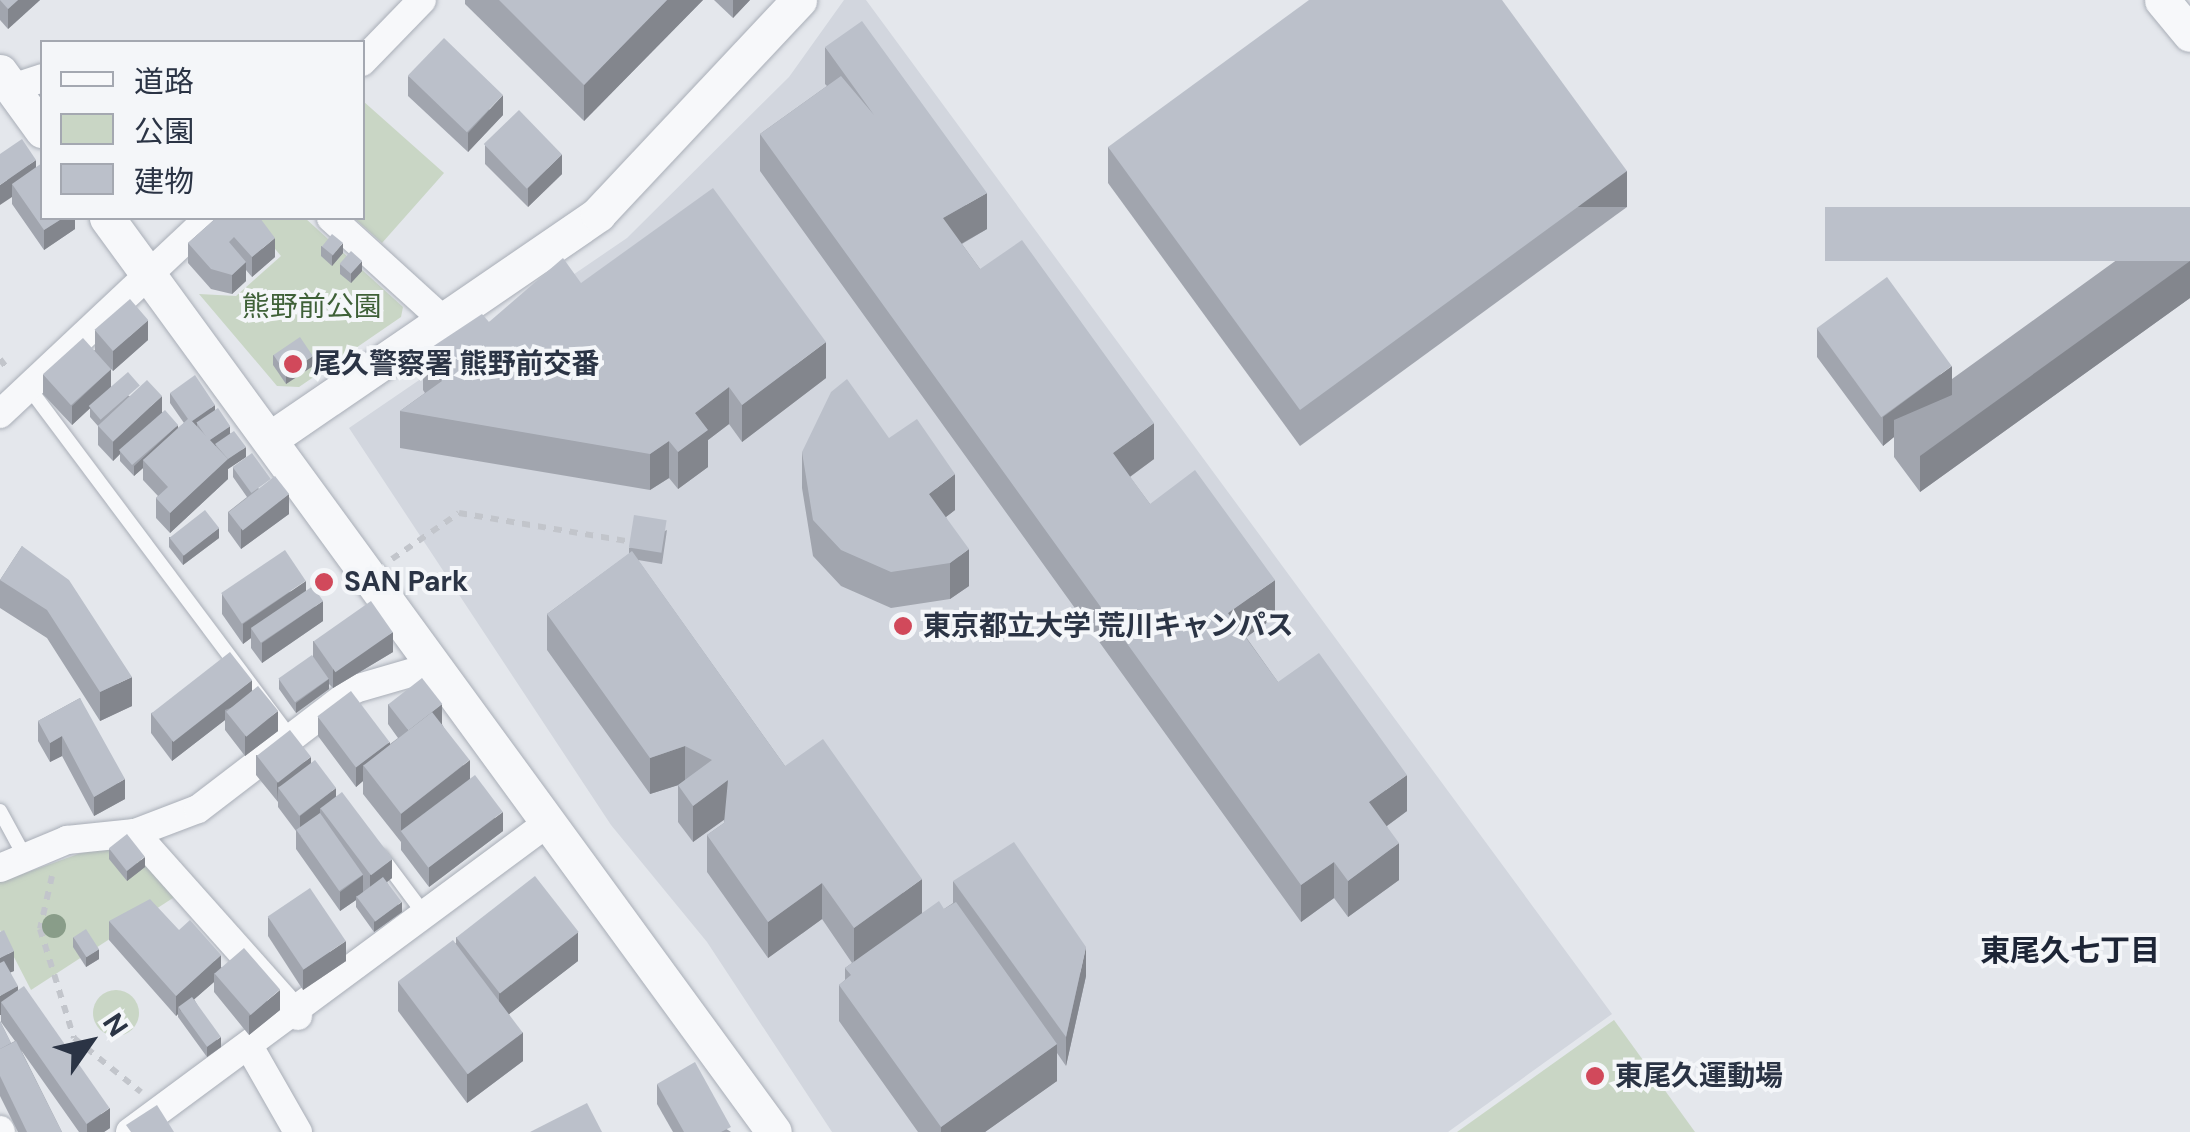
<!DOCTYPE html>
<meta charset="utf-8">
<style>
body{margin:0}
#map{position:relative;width:2190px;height:1132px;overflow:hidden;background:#e4e7ec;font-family:"DM Sans","Noto Sans JP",sans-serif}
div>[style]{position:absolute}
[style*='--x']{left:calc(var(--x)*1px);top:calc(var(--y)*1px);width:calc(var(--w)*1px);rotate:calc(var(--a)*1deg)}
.built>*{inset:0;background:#d2d6de}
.green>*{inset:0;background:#c9d6c5}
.round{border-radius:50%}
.path>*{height:6px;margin-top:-3px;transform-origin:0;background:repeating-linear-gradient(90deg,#c2c5cb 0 8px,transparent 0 16px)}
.roads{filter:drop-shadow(0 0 2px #a9aeb7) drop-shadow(0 0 2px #a9aeb7)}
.service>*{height:14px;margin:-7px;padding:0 7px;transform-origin:7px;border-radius:7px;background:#f7f8fa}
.minor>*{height:28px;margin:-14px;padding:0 14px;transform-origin:14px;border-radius:14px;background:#f7f8fa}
.tertiary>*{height:35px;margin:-17.5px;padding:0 17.5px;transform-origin:17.5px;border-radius:17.5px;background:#f7f8fa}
.trees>*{width:24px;height:24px;margin:-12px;border-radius:50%;background:#899d89}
.wall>*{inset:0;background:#a1a5ae}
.shaded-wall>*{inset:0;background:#83868d;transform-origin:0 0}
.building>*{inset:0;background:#bbc0ca;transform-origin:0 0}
.dots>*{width:28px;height:28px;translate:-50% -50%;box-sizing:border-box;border:5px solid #f4f6f9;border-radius:50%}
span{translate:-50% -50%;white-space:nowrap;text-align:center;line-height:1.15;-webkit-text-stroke:8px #f4f6f9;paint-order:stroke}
.park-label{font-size:28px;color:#3f6138}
.poi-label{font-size:28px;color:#2b3445;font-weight:700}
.left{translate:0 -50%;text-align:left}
.neighbourhood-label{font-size:30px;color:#1d2536;font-weight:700}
.legend{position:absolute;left:40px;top:40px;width:325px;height:180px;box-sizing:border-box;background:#f4f6f9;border:2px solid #a4a8b1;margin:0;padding:12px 18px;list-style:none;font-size:30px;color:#2b3445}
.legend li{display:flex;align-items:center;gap:20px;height:50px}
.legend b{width:50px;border:2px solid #a4a8b1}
.north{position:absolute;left:40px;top:992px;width:100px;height:100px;-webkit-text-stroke:8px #f4f6f9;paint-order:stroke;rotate:56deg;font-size:28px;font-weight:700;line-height:40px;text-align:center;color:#2b3445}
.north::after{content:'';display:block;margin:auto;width:35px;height:45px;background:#2b3445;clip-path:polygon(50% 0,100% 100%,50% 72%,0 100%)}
</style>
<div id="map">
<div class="built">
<i style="clip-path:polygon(844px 0,866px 0,1612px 1014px,1448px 1132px,832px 1132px,707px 942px,611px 825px,349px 428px,627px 238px,789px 77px)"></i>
</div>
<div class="green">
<i style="clip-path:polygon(363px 101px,444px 173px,382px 243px,354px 218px,362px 218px)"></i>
<i style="clip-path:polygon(249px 218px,305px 218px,403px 307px,401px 317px,299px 387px,277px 386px,199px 294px,236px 296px,281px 256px)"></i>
<i style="clip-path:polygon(109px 843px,128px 843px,176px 896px,31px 990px,0 930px,0 882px)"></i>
<i class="round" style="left:93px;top:990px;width:46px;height:46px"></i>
<i style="clip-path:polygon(1614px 1020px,1695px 1132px,1457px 1132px)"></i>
</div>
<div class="path">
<i style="--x:0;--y:359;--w:15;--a:53"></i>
<i style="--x:392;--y:559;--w:81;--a:-34.5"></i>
<i style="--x:459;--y:513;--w:181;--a:9.5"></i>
<i style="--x:52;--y:876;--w:54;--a:102.8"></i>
<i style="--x:40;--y:929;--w:114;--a:72.7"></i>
<i style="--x:74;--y:1038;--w:86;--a:38.9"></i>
</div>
<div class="roads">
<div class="service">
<i style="--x:29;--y:388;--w:439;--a:53.2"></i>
<i style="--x:0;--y:811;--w:52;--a:61.5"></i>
<i style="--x:381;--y:856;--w:74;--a:53.3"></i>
</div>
<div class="minor">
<i style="--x:362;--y:62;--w:86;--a:-45.9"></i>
<i style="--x:12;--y:88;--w:32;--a:-18"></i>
<i style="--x:331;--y:218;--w:150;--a:42.3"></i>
<i style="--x:0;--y:414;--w:287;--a:-43.2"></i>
<i style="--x:135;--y:833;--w:245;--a:48.3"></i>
<i style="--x:0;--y:868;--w:73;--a:-22.7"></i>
<i style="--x:67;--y:840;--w:68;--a:-5.9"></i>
<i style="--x:135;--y:833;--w:67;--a:-20.9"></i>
<i style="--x:198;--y:809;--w:198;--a:-37.4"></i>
<i style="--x:355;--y:689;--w:82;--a:-16.2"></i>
<i style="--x:250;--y:1048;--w:97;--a:60.3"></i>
<i style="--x:0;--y:1130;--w:2;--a:63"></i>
<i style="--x:130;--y:1132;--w:521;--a:-36.5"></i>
</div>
<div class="tertiary">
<i style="--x:2162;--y:0;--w:44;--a:50.5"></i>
<i style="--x:0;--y:72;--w:72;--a:54.1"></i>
<i style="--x:107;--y:218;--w:1131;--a:53.88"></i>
<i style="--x:270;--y:439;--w:398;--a:-34.4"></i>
<i style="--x:598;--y:214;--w:294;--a:-46.8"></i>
</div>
</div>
<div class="trees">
<i style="left:54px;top:926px"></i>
</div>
<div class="wall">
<i style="clip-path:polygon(0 0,40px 0,8px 29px,0 20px)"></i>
<i style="clip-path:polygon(465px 0,703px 0,584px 121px,465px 4px)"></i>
<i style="clip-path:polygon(714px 0,750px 0,733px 18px)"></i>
<i style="clip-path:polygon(825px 47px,987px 229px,962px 244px,980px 269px,1154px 459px,1130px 477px,1150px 504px,1275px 617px,1246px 637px,1278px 682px,1407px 811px,1387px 826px,1399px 880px,1348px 917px,1334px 898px,1301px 922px,760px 171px,760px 134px,827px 86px,825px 84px)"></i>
<i style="clip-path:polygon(408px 76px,503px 115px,468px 152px,408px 96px)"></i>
<i style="clip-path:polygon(485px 145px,562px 174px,528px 207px,485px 164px)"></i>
<i style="clip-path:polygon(1108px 147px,1627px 207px,1300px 446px,1108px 183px)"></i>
<i style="clip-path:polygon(0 154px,36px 167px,75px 218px,75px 229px,44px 250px,12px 204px,12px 197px)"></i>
<i style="clip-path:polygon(2190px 207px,2190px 298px,1920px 492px,1894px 457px,1894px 437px,1883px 446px,1817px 357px,1817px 328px,1952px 379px)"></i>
<i style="clip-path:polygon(216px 218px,275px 257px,252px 277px,246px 270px,246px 281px,232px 294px,211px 289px,188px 263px,188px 243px)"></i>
<i style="clip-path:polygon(321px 246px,343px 253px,332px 266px,321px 256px)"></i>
<i style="clip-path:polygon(340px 264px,362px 271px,351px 283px,340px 274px)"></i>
<i style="clip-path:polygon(581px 283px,826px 378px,742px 442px,729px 424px,708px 440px,708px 467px,678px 489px,669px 478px,650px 490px,400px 448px,400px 411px,425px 393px,423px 390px,423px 353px,489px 322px)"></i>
<i style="clip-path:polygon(95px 330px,148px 340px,113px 371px,111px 369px,111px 387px,162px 412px,178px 428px,184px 423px,170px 403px,170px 393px,215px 410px,246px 457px,228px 469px,228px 479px,170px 533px,156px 518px,156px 498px,158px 496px,143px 480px,143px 468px,134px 476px,120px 461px,120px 454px,113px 461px,98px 445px,98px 426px,90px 417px,90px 408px,72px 425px,43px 394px,43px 375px,95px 350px)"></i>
<i style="clip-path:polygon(273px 355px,313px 366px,286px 384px,273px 365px)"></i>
<i style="clip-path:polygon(889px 438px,955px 510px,946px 517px,969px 586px,950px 599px,891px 608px,841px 586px,813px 556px,802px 488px,802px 452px)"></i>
<i style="clip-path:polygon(233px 467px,289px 514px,241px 549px,228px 531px,228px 512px,247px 497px,233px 477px)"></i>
<i style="clip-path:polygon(667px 530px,662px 564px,638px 560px,785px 766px,922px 913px,944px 909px,953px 903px,953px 881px,1086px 976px,1066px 1066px,1057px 1053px,1057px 1081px,985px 1132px,918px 1132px,839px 1021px,839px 985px,845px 980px,845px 968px,852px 963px,822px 919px,768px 958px,707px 872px,707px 835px,724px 823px,724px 819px,693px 842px,678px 822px,678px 785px,650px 794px,547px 650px,547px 614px,629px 554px,629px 548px)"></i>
<i style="clip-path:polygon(169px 537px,219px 538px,183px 565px,169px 547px)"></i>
<i style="clip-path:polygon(22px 546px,132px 706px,100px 721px,47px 638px,0 608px,0 580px)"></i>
<i style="clip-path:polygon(306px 591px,323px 621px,262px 663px,251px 648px,251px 638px,243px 644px,222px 614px,222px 594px)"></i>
<i style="clip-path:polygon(313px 641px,393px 652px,333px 688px,329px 684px,329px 689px,296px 713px,279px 689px,279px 679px,313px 657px)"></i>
<i style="clip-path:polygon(252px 690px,278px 731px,245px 756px,225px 730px,225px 720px,172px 761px,151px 733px,151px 713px)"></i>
<i style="clip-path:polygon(80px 698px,125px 799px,94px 816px,62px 756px,50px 762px,38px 741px,38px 721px)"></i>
<i style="clip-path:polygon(388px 704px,442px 724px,470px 779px,503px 831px,429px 887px,401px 850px,401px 842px,363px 794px,363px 781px,356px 787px,318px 736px,318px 717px,390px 744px,398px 738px,388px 724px)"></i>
<i style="clip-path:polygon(256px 755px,311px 763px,336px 796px,392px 878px,387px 882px,402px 912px,374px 932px,356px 907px,356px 900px,340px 911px,296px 849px,296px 831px,278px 807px,278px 802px,256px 775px)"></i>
<i style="clip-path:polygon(109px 849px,145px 867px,127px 881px,109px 859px)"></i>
<i style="clip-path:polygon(268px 917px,346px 961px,303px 990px,268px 936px)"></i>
<i style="clip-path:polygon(109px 921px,179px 930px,221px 967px,280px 1010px,249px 1035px,214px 992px,214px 982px,194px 999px,221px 1047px,207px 1057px,178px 1017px,178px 1014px,176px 1016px,109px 940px)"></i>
<i style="clip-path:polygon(0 932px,14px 971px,10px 972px,18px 991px,110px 1128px,104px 1132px,79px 1132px,21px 1050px,62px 1132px,18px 1132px,0 1096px,0 1021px,11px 1043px,15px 1041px,1px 1022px)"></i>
<i style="clip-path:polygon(73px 937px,99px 959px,86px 967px,73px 947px)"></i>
<i style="clip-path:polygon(456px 937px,578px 961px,509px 1014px,523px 1061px,467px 1103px,398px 1011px,398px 982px,456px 943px)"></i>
<i style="clip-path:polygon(657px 1084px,731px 1132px,673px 1132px,657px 1104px)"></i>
</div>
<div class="shaded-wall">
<i style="clip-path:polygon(18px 0,40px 0,8px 29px,8px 9px)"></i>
<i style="clip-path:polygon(667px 0,703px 0,584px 121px,584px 85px)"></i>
<i style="clip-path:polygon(733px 0,750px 0,733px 18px)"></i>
<i style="clip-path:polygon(503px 95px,503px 115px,468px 152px,468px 133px)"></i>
<i style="clip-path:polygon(562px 154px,562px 174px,528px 207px,528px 188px)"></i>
<i style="clip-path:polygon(36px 160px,36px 180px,12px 184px,12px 197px,0 205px,0 185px)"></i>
<i style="left:1627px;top:171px;width:36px;height:405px;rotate:90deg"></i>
<i style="clip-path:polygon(987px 193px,987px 229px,943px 254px,943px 218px)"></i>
<i style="clip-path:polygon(63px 218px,75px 218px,75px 229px,44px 250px,44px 230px)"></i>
<i style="clip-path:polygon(275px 238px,275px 257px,252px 277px,252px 257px)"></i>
<i style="clip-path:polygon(343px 243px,343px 253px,332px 266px,332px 256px)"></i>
<i style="clip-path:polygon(362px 261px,362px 271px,351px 283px,351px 273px)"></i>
<i style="clip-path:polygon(2190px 261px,2190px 298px,1920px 492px,1920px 456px)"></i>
<i style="clip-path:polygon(246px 262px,246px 281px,232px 294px,232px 275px)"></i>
<i style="clip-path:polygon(148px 320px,148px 340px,113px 371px,113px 351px)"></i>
<i style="clip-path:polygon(826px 342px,826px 378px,742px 442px,742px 405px)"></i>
<i style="clip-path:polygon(313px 356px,313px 366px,286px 384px,286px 374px)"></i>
<i style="clip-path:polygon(1952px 366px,1952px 395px,1894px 420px,1894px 437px,1883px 446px,1883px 417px)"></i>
<i style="clip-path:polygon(111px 369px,111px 389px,72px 425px,72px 406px)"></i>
<i style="clip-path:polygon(729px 387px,729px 424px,708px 440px,708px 467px,678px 489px,678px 452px,695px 413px)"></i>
<i style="clip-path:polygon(162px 396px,162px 415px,120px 451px,120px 454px,113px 461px,113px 441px)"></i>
<i style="clip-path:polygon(215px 405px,215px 415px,197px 423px,197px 428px,191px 422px)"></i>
<i style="clip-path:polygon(1154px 423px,1154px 459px,1113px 489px,1113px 453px)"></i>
<i style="clip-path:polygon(178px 425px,178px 435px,143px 460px,143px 468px,134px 476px,134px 466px)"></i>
<i style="clip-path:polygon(230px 426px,230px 436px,210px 450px,210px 440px)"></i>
<i style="clip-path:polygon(669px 441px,669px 478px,650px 490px,650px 454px)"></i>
<i style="clip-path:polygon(246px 447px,246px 457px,228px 469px,228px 479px,170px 533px,170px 513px,226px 460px)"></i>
<i style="clip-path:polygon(955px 474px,955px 510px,929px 530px,929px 494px)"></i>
<i style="clip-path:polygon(289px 494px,289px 514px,241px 549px,241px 529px)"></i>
<i style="clip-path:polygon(219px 528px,219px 538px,183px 565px,183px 555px)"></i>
<i style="clip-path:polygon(969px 549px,969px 586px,950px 599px,950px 563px)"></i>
<i style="clip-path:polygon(1275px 580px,1275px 617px,1228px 650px,1228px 613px)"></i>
<i style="clip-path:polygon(306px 581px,306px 601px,251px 629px,251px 638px,243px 644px,243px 624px)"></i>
<i style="clip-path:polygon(323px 601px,323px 621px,262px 663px,262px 643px)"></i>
<i style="clip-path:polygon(393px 632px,393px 652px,333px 688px,333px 669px)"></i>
<i style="clip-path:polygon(132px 677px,132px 706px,100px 721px,100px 692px)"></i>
<i style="clip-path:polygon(329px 679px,329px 689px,296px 713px,296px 703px)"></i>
<i style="clip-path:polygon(252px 680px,252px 700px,225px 710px,225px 720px,172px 761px,172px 741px)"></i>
<i style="clip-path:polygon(442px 704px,442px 724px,407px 730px)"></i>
<i style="clip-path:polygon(278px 711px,278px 731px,245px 756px,245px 736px)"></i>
<i style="clip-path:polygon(62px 736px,62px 756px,50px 762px,50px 743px)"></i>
<i style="clip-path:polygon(390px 742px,390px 761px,363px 765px,363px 781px,356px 787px,356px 767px)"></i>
<i style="clip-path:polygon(685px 746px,685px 783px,650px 794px,650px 758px)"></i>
<i style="clip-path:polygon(311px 757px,311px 777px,278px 787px,277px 802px,277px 782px)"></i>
<i style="clip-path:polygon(470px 760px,470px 789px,401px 831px,401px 843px,401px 814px)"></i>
<i style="clip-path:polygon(1407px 775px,1407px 811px,1369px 839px,1369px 802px)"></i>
<i style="clip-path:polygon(125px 779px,125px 799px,94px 816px,94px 797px)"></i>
<i style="clip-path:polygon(728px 780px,728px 817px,693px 842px,693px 806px)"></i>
<i style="clip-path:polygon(336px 788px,336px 808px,320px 808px,320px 820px,300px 836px,300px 816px)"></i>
<i style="clip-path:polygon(503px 812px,503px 831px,429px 887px,429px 867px)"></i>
<i style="clip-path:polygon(1399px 843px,1399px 880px,1348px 917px,1348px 881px)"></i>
<i style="clip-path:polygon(145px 857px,145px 867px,127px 881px,127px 871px)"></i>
<i style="clip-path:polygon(392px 859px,392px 878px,370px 895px,370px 875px)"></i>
<i style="clip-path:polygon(1334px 862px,1334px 898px,1301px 922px,1301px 885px)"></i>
<i style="clip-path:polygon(363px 875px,363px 895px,356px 896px,356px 900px,340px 911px,340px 892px)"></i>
<i style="clip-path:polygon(922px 879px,922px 916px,854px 965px,854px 928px)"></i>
<i style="clip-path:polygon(822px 883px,822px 919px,768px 958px,768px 922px)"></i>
<i style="clip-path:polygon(402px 902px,402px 912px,374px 932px,374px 922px)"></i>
<i style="clip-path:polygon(578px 932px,578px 961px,499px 1022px,499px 993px)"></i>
<i style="clip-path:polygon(346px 941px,346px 961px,303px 990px,303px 970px)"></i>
<i style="clip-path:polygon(1086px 947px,1086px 976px,1066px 1066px,1066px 1037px)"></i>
<i style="clip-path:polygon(99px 949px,99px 959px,86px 967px,86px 957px)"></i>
<i style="clip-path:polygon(14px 951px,14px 971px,0 977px,0 958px)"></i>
<i style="clip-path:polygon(221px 955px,221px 975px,214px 973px,214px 982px,181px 1011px,178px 1007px,178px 1014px,176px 1016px,176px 996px)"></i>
<i style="clip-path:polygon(18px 986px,18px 1006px,1px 1002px,1px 1015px,0 1015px,0 996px)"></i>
<i style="clip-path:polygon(280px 990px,280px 1010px,249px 1035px,249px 1016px)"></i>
<i style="clip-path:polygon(523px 1032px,523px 1061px,467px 1103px,467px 1074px)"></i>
<i style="clip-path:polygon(221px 1037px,221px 1047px,207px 1057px,207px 1047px)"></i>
<i style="clip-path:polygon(1057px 1044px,1057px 1081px,985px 1132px,941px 1132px,941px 1127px)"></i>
<i style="clip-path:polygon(110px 1108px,110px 1128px,104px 1132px,87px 1132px,87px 1124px)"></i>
</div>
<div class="building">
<i style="clip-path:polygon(0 0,18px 0,8px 9px)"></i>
<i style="clip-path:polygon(499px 0,667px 0,584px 85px)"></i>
<i style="clip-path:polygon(1309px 0,1502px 0,1627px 171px,1300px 410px,1108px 147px)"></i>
<i style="clip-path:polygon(862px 21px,987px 193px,943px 218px,980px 269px,1022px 240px,1154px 423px,1113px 453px,1150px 504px,1195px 470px,1275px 580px,1228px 613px,1278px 682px,1319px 653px,1407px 775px,1369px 802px,1399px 843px,1348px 881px,1334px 862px,1301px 885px,760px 134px,841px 76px,874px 115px,825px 47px)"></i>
<i style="left:444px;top:38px;width:82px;height:52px;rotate:44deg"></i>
<i style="left:519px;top:110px;width:62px;height:49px;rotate:46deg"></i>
<i style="clip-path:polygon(22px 139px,36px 160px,0 185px,0 154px)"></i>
<i style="clip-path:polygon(42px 163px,42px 218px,63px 218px,44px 230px,12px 184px)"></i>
<i style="clip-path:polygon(713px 188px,826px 342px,742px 405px,729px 387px,695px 413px,708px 430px,678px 452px,669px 441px,650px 454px,400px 411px,442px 381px,423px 353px,482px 314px,489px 322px,563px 258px,581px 283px)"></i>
<i style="left:2190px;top:207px;width:54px;height:365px;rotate:90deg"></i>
<i style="clip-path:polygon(216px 218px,260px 218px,275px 238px,252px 257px,234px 237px,229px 242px,246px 262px,232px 275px,211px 269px,188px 243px)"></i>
<i style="left:332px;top:234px;width:14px;height:16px;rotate:39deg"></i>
<i style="left:351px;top:251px;width:15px;height:17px;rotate:42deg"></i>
<i style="left:1887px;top:277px;width:110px;height:87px;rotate:54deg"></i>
<i style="left:130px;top:299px;width:28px;height:47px;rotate:49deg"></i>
<i style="left:300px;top:337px;width:23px;height:32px;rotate:56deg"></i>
<i style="left:83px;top:338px;width:42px;height:54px;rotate:48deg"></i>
<i style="left:128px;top:372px;width:18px;height:52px;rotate:49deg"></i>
<i style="clip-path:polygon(195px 375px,215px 405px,192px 421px,188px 419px,170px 393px)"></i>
<i style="clip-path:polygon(847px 379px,889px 438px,917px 419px,955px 474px,929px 494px,969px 549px,950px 563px,891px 572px,841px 550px,813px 520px,802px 452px,831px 392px)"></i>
<i style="left:147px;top:380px;width:22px;height:67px;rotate:47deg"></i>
<i style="left:218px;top:408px;width:22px;height:26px;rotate:56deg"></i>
<i style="left:165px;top:410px;width:20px;height:61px;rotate:49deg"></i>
<i style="clip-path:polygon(189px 418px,228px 459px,170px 513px,156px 498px,168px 487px,143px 460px)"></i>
<i style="clip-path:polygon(234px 431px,246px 447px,228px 459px,215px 444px)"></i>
<i style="left:252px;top:453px;width:32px;height:24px;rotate:54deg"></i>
<i style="left:275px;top:476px;width:23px;height:59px;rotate:52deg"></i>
<i style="left:205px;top:510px;width:23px;height:45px;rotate:52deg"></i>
<i style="left:634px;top:515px;width:33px;height:33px;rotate:9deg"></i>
<i style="clip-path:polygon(22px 546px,69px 580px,132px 677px,100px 692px,47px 610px,0 580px)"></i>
<i style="left:285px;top:550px;width:37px;height:77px;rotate:56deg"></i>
<i style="clip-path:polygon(632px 551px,785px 766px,823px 739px,922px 879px,854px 928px,822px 883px,768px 922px,707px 835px,724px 823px,728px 780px,693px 806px,678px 785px,712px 760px,685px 746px,650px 758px,547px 614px)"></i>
<i style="left:313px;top:586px;width:18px;height:75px;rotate:56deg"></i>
<i style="left:371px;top:601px;width:38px;height:70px;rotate:55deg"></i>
<i style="left:230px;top:652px;width:36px;height:100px;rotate:52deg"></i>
<i style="left:312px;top:655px;width:29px;height:41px;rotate:55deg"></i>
<i style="left:422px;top:678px;width:33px;height:43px;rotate:52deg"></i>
<i style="left:258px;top:686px;width:32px;height:41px;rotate:51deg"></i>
<i style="left:351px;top:691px;width:64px;height:42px;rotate:53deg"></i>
<i style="clip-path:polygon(80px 698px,125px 779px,94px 797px,62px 736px,50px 743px,38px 721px)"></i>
<i style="left:432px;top:712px;width:61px;height:87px;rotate:52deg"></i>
<i style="left:290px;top:730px;width:34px;height:42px;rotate:52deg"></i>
<i style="left:315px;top:760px;width:35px;height:46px;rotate:53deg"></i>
<i style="left:475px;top:775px;width:46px;height:93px;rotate:53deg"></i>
<i style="left:342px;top:792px;width:84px;height:27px;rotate:53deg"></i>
<i style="left:320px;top:813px;width:75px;height:29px;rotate:55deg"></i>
<i style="left:127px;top:834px;width:29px;height:23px;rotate:52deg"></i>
<i style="clip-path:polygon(1014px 842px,1086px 947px,1066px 1037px,953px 881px)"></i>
<i style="left:535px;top:876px;width:71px;height:100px;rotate:52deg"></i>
<i style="left:383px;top:877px;width:31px;height:33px;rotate:53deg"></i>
<i style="left:310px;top:888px;width:64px;height:51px;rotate:56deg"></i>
<i style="clip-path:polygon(150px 899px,179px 930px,190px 920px,221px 955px,176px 996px,109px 921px)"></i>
<i style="clip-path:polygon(939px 901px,944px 909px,956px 902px,1057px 1044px,941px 1127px,839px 985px,851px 975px,845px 968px)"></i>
<i style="left:86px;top:929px;width:24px;height:15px;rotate:57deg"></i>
<i style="clip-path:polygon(4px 930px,14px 951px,0 958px,0 932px)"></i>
<i style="left:453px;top:940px;width:116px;height:69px;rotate:53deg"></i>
<i style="left:244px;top:948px;width:55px;height:39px;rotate:49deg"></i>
<i style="clip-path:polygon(4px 961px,18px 986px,0 996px,0 963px)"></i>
<i style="left:24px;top:986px;width:149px;height:28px;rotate:55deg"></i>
<i style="left:192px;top:997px;width:49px;height:17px;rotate:54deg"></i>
<i style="clip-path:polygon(0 1021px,11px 1043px,0 1049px)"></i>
<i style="clip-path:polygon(16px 1041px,62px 1132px,27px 1132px,0 1076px,0 1049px)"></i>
<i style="clip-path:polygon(695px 1062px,731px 1127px,721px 1132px,684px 1132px,657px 1084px)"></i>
<i style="clip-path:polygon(587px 1103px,602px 1132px,530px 1132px)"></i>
<i style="clip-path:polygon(157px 1105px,174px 1132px,131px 1132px,126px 1125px)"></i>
</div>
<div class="dots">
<i style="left:293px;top:364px;background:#d1495b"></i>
<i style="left:324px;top:582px;background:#d1495b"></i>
<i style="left:903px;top:626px;background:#d1495b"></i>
<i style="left:1595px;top:1076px;background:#d1495b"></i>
</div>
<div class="park-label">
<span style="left:312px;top:307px">熊野前公園</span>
</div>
<div class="poi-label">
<span class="left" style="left:313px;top:364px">尾久警察署 熊野前交番</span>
<span class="left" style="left:344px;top:582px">SAN Park</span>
<span class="left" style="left:923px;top:626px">東京都立大学 荒川キャンパス</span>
<span class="left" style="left:1615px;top:1076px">東尾久運動場</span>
</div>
<div class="neighbourhood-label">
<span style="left:2070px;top:951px">東尾久七丁目</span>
</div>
<ul class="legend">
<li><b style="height:12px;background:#f7f8fa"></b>道路</li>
<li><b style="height:28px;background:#c9d6c5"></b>公園</li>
<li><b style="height:28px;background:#bbc0ca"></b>建物</li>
</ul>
<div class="north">N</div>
</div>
